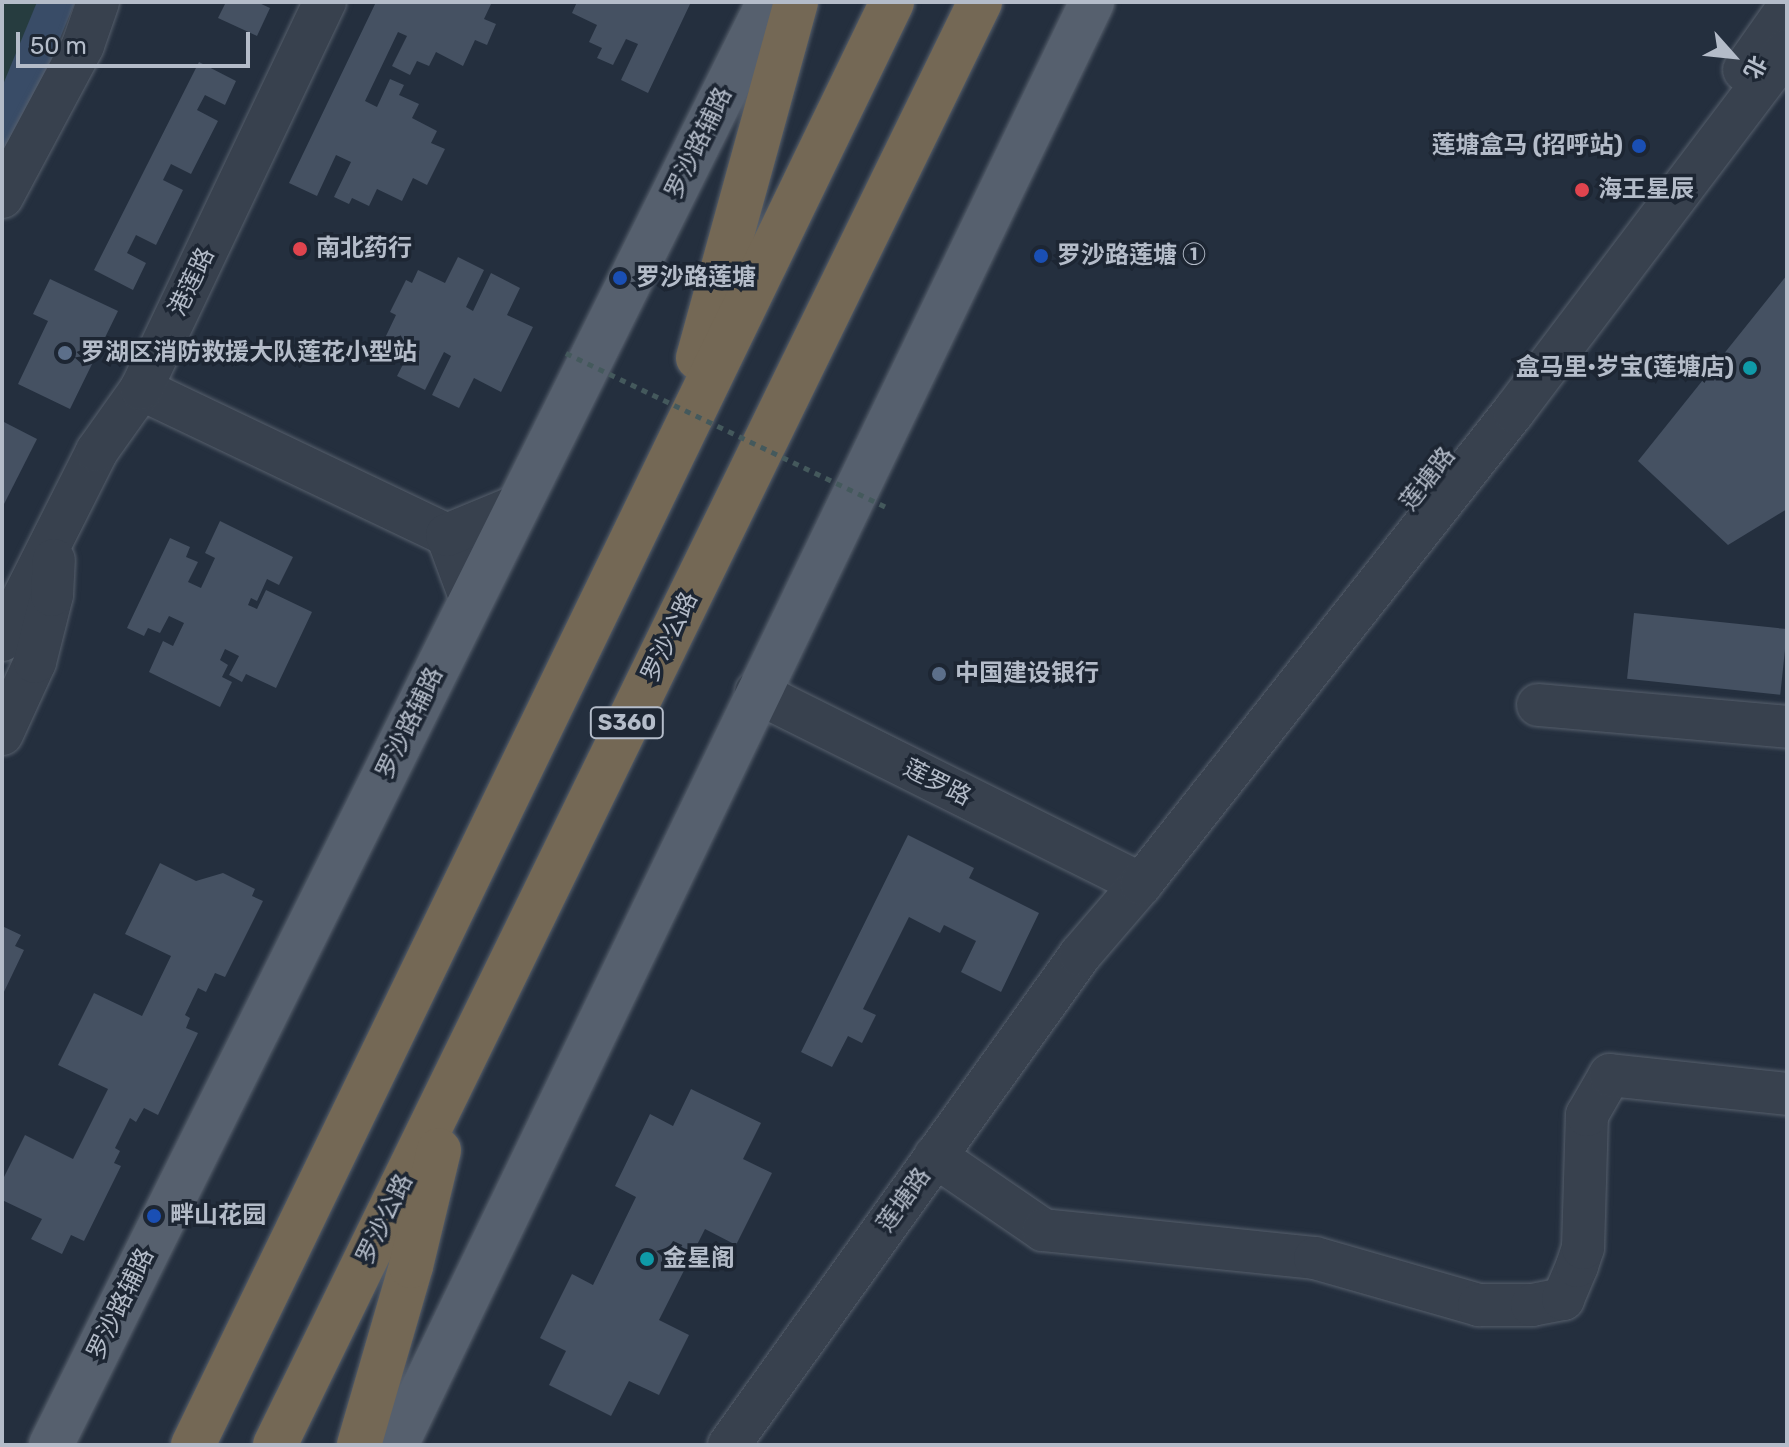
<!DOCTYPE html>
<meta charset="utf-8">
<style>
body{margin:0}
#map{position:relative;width:1789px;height:1447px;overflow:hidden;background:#242f3e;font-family:Rubik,"Noto Sans SC",sans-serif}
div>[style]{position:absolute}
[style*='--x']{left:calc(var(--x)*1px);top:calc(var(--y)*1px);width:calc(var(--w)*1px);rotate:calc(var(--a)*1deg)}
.green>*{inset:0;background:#263c3f}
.water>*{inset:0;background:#394c67}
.building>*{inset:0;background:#455162;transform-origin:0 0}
.roads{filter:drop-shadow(0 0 2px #565f6c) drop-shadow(0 0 2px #565f6c)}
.minor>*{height:42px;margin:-21px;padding:0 21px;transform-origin:21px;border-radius:21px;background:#38414e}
.major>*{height:44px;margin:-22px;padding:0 22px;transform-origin:22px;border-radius:22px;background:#56606e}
.highway>*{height:44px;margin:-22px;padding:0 22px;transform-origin:22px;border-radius:22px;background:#746855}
.path-bridge>*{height:5px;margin-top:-2.5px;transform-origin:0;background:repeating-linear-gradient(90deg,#44595c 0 6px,transparent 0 12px)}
.dots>*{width:22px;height:22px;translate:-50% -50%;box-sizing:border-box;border:4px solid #1d2633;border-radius:50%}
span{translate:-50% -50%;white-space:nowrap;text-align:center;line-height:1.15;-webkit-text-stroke:7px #1d2633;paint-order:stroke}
.shield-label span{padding:2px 6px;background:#1d2633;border:2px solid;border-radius:6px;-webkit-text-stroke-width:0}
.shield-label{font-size:22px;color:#b4bcc9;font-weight:700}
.street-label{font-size:24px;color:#b4bcc9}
.poi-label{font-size:24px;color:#b4bcc9;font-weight:700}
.right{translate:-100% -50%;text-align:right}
.left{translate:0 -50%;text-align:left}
.frame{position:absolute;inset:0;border:4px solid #b4bcc9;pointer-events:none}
.north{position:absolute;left:1693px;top:16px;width:80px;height:80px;-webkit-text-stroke:6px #1d2633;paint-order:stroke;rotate:117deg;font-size:22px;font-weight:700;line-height:32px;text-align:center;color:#b4bcc9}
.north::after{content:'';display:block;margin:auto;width:28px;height:36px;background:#b4bcc9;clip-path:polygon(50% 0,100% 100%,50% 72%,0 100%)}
.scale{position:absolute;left:16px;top:32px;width:234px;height:36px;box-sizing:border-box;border:4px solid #b4bcc9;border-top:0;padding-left:10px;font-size:24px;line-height:28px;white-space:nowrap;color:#b4bcc9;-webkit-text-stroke:6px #1d2633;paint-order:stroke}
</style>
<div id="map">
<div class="green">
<i style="clip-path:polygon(2px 2px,58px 2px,2px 139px)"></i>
</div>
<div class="water">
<i style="clip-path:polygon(37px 2px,75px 2px,27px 119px,2px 163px,2px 87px)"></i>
</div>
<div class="building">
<i style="clip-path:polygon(226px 2px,257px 2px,270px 8px,257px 36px,218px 18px)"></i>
<i style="clip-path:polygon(376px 2px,492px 2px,484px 19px,496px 24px,487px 45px,475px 40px,463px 66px,436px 52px,429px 66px,417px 61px,410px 75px,392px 66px,407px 36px,398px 32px,365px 101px,377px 107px,390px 79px,404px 85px,399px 95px,419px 104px,412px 118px,437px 131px,431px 143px,445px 149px,427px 185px,413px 178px,402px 201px,377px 189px,369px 206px,352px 198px,349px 204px,334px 197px,351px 162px,336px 155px,317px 196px,289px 183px)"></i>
<i style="clip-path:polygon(577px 2px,691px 2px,648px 93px,621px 80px,638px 44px,626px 39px,613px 65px,597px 58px,602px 48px,589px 42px,597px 25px,572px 13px)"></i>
<i style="clip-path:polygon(199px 62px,236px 81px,225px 105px,205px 95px,197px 110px,218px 121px,191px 174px,171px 164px,163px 180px,183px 190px,156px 245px,136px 235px,127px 253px,146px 263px,133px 290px,94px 270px)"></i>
<i style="clip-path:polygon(458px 257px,484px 270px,466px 307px,473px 311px,491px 273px,520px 288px,507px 315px,533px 327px,501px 392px,474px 378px,459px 408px,432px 395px,451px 356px,444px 352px,425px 390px,397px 376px,410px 351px,385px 338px,396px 315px,390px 312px,406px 280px,412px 283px,418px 270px,445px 283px)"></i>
<i style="clip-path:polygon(1787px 275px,1787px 509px,1728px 545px,1638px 461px)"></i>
<i style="clip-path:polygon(50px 279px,118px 311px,70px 409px,18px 384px,48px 321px,33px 314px)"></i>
<i style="clip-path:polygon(2px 421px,37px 439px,2px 508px)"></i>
<i style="clip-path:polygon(220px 521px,293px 557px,279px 585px,267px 579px,257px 601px,251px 598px,248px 605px,257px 609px,266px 590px,312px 612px,276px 688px,246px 674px,242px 682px,229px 675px,239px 656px,225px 649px,220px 660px,228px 665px,222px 677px,232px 682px,220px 707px,149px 672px,163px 641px,173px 646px,184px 623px,169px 616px,160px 633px,148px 628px,144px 636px,127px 628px,170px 538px,190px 547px,186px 557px,198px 562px,188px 582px,201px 588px,215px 558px,205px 553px)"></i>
<i style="left:1634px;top:613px;width:154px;height:66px;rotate:6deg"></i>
<i style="clip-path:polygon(908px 835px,974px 868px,969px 878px,1039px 913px,1001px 992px,961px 972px,976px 941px,944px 925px,940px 933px,909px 917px,863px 1009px,876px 1015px,862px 1043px,848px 1036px,832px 1067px,801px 1052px)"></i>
<i style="clip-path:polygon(160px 863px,196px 881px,223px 873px,255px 889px,252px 896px,263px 901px,225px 977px,215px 973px,206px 992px,198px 988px,185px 1015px,190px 1018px,186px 1028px,198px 1033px,158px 1115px,144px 1108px,136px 1122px,130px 1118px,115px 1148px,120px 1151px,114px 1163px,121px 1166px,84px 1241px,71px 1235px,62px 1254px,31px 1239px,42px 1219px,2px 1200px,2px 1181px,25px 1135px,73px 1159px,108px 1089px,58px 1065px,94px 993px,142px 1016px,171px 956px,125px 934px)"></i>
<i style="clip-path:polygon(2px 926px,21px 935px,15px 946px,24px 950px,2px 996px)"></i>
<i style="clip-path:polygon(691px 1089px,761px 1123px,743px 1159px,772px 1173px,736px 1245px,705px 1229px,659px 1320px,689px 1335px,659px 1395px,629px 1381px,611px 1416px,549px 1385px,566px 1351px,540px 1338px,572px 1274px,593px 1285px,636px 1197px,615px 1186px,650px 1114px,673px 1126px)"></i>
</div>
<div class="roads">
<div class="minor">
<i style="--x:1744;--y:70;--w:75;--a:-54.8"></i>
<i style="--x:2;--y:197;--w:172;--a:-61.9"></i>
<i style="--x:83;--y:45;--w:46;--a:-70.8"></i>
<i style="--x:141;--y:389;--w:339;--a:25.5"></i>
<i style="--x:447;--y:535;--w:69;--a:69.7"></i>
<i style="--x:447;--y:535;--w:78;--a:-22.6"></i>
<i style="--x:2;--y:640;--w:212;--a:-63.3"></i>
<i style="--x:97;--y:451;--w:76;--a:-54.6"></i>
<i style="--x:141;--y:389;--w:429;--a:-64.6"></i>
<i style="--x:756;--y:692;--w:430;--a:26.5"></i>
<i style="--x:1538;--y:705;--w:250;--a:5"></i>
<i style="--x:2;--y:734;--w:79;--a:-65.4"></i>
<i style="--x:35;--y:662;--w:69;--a:-75.8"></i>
<i style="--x:52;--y:595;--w:35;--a:-87"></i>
<i style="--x:935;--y:1156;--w:131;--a:34.4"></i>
<i style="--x:1043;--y:1230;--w:273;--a:5.9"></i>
<i style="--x:1315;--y:1258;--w:171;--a:16"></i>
<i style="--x:1479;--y:1305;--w:53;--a:0"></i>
<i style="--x:1532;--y:1305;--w:32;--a:-11"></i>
<i style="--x:1563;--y:1299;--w:36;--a:-67"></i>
<i style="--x:1577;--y:1266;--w:19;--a:-72"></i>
<i style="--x:1583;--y:1248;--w:133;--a:-88.3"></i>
<i style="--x:1587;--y:1115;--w:46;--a:-60.1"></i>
<i style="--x:1610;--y:1075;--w:178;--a:6.1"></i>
<i style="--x:729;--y:1445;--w:603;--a:-54.38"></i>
<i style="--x:1080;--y:955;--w:94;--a:-49.3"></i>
<i style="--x:1141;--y:884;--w:602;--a:-51.74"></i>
<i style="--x:1514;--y:411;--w:453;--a:-52.9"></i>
</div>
<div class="major">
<i style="--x:51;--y:1445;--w:1612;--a:-63.55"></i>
<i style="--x:396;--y:1445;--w:1602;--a:-64.25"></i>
</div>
<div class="highway">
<i style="--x:698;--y:358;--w:369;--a:-74.6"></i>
<i style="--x:193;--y:1445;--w:1603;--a:-64.15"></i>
<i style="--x:275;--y:1445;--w:1606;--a:-63.96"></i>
<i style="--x:359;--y:1445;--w:186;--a:-73.8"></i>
<i style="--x:411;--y:1266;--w:119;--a:-76.4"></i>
</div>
</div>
<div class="path-bridge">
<i style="--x:566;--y:353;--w:360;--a:25.7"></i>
</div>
<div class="dots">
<i style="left:1639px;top:146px;background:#1a4fb4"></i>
<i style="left:1582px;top:190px;background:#e0444e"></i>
<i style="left:300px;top:249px;background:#e0444e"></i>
<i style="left:1041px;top:256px;background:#1a4fb4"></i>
<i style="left:620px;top:278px;background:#1a4fb4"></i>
<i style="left:65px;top:353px;background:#5c6f8a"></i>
<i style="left:1750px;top:368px;background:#0f9aa8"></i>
<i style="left:939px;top:674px;background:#5c6f8a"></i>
<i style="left:154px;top:1216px;background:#1a4fb4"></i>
<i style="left:647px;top:1259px;background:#0f9aa8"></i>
</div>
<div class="shield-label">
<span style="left:627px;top:723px">S360</span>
</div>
<div class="street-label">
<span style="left:699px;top:143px;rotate:-64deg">罗沙路辅路</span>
<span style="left:192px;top:282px;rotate:-64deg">港莲路</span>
<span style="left:1428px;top:479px;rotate:-52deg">莲塘路</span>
<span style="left:670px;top:637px;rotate:-64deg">罗沙公路</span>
<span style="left:410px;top:723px;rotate:-64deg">罗沙路辅路</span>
<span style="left:937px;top:783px;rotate:27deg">莲罗路</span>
<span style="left:904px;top:1200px;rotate:-54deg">莲塘路</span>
<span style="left:385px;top:1219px;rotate:-64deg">罗沙公路</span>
<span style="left:121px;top:1304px;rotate:-64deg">罗沙路辅路</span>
</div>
<div class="poi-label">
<span class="right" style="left:1623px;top:146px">莲塘盒马 (招呼站)</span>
<span class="left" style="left:1598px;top:190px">海王星辰</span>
<span class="left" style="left:316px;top:249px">南北药行</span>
<span class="left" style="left:1057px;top:256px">罗沙路莲塘 ①</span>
<span class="left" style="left:636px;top:278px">罗沙路莲塘</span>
<span class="left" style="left:81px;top:353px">罗湖区消防救援大队莲花小型站</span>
<span class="right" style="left:1734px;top:368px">盒马里·岁宝(莲塘店)</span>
<span class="left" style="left:955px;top:674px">中国建设银行</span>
<span class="left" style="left:170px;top:1216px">畔山花园</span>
<span class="left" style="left:663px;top:1259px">金星阁</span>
</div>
<div class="frame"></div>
<div class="north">北</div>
<div class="scale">50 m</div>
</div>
